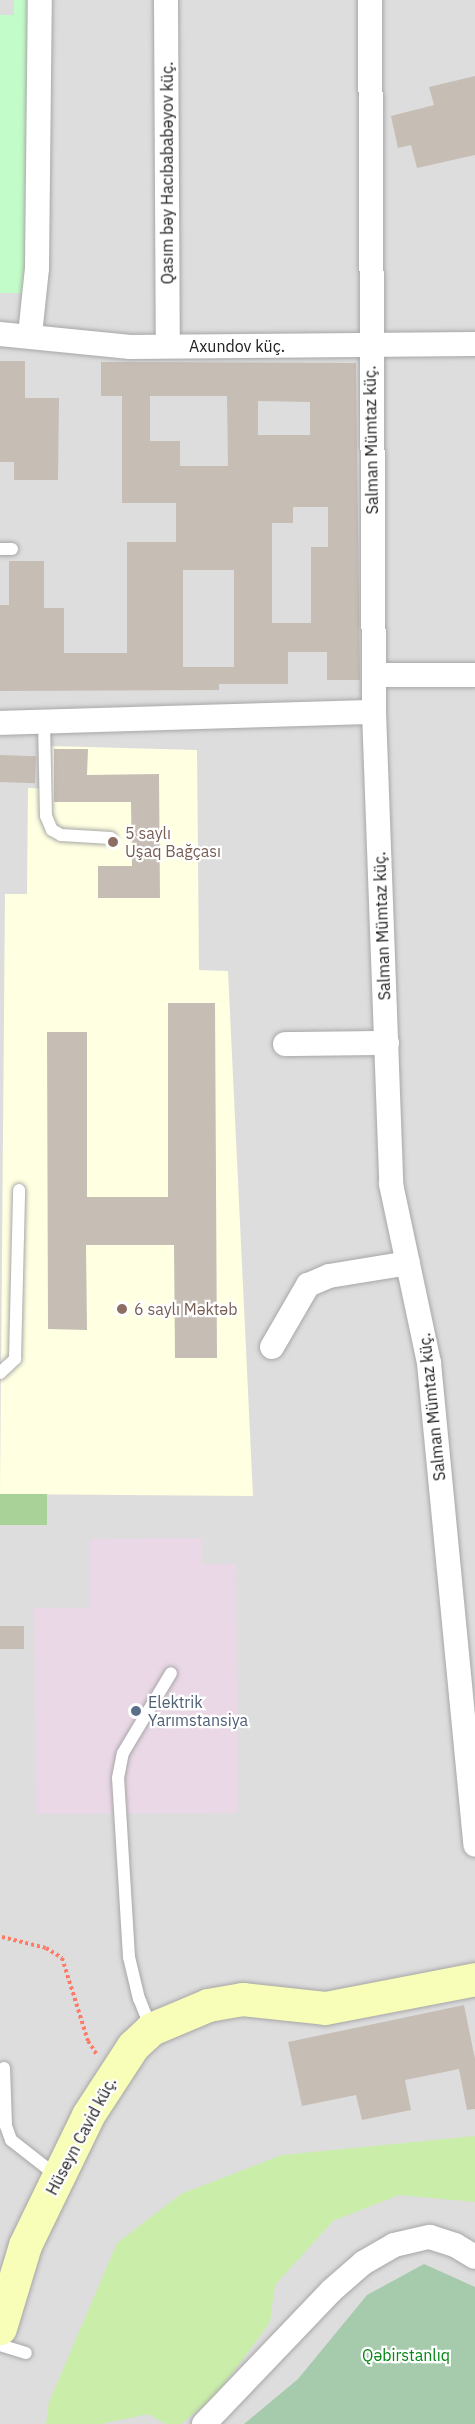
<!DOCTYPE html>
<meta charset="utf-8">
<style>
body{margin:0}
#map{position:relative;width:475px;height:2424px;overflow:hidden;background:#f1eee6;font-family:"IBM Plex Sans",sans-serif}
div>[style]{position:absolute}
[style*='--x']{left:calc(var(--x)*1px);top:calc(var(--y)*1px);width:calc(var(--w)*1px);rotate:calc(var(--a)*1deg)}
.residential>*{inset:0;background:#dedddd;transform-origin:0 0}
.industrial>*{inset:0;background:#ead8e7}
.education>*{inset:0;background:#ffffe1}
.grass>*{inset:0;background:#caedaa}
.forest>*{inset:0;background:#a9d299;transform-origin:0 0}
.cemetery>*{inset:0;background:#a6cbac}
.park>*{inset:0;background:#c2fcc8}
.building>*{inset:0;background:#c6bdb5;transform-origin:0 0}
.path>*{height:4px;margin-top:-2px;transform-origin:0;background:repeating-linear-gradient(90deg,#ff7b69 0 3px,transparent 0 6px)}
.roads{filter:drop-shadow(0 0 2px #a7a7a7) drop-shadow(0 0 2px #a7a7a7)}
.lane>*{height:12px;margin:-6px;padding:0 6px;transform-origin:6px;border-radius:6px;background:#fff}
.street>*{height:24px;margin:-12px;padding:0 12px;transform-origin:12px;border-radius:12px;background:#fff}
.secondary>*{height:33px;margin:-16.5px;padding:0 16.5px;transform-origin:16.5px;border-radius:16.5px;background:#f8fdb8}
.dots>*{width:16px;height:16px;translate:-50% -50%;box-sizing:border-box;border:3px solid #fff;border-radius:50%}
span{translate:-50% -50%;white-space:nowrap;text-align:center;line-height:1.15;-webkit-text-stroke:4.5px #fff;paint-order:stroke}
.street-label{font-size:16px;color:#202020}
.education-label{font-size:16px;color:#785e54}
.left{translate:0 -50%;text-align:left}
.service-label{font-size:16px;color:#4e5e75}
.park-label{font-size:16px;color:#068613}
</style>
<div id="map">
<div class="residential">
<i style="left:0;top:0;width:475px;height:2424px"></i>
</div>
<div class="industrial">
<i style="clip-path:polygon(201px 1538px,202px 1564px,236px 1564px,238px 1813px,36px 1814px,34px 1608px,90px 1608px,90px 1539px)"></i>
</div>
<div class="education">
<i style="clip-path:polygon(51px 746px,197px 750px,199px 970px,228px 971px,253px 1496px,0 1494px,5px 894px,27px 894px,28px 788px,51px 789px)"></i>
</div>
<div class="grass">
<i style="clip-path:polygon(475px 2136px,475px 2202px,399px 2195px,333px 2221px,275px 2285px,270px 2322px,216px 2396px,181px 2424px,166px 2424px,148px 2414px,101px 2424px,46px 2424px,49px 2402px,117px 2243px,181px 2194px,282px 2155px)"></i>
</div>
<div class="forest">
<i style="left:0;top:1494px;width:47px;height:31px"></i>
</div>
<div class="cemetery">
<i style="clip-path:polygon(424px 2264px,475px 2287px,475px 2424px,244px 2424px,298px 2379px,367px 2295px)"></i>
</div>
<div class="park">
<i style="clip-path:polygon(14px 0,28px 0,28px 293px,0 293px,0 15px,14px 15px)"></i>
</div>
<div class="building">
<i style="clip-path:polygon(475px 76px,475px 155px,417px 168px,411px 145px,398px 148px,391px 116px,434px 105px,429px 87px)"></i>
<i style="clip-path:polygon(0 361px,25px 361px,25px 398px,59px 398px,58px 480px,14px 480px,14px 462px,0 462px)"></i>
<i style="clip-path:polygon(evenodd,101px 362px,356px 363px,360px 680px,327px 680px,327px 652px,288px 652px,288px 684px,219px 684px,219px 690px,0 691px,0 605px,9px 605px,9px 561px,44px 561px,44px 608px,64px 608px,64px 653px,127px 653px,127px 542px,176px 542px,176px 503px,122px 503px,122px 396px,101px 396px,101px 362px,150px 396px,227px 396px,228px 466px,180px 466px,180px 441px,150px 441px,150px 396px,101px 362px,258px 401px,310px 402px,310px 435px,258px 435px,258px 401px,101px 362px,293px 507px,328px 507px,328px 547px,311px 547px,311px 623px,272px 623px,272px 523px,293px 523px,293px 507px,101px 362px,183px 570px,234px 570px,234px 667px,183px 667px,183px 570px)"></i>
<i style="clip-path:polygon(54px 749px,88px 749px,87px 775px,159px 774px,160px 898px,98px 898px,98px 866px,132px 866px,131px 802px,54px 802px)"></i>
<i style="left:0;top:755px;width:36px;height:27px;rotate:2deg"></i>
<i style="clip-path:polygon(168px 1003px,215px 1003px,217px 1358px,175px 1358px,174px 1245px,86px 1245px,87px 1330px,48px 1329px,47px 1032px,87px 1032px,87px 1197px,168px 1197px)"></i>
<i style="left:0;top:1626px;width:24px;height:23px"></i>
<i style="clip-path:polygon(464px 2005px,475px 2059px,475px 2109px,467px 2110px,459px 2069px,405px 2080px,411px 2110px,362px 2120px,356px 2095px,302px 2106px,288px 2042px)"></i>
</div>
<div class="path">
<i style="--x:2;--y:1937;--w:45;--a:14"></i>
<i style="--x:46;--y:1948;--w:19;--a:32"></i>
<i style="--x:62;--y:1958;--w:87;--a:72.6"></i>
<i style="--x:88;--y:2041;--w:17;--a:57"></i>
</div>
<div class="roads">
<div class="lane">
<i style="--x:0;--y:549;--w:12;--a:0"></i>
<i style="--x:44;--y:722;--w:94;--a:88.8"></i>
<i style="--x:46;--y:816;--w:15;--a:67"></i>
<i style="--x:52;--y:830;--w:10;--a:29"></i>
<i style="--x:61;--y:835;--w:50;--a:3.4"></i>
<i style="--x:0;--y:1373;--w:21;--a:-43"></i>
<i style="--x:15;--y:1359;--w:169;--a:-88.6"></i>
<i style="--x:151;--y:2028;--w:31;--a:-112"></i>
<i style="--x:139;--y:1999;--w:43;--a:-103.4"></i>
<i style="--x:129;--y:1957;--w:179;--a:-93.5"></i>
<i style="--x:118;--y:1778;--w:25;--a:-79"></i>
<i style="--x:123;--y:1753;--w:93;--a:-59"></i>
<i style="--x:4;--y:2068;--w:58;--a:88"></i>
<i style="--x:6;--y:2126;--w:15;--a:70"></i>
<i style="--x:11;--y:2140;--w:58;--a:38"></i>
<i style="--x:0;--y:2345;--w:27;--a:17"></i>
</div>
<div class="street">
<i style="--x:166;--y:0;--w:346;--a:89.7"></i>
<i style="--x:370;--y:0;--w:712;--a:89.68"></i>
<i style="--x:374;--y:712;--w:472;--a:87.9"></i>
<i style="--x:391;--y:1184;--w:183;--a:78"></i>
<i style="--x:429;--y:1363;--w:484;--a:84.5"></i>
<i style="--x:0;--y:334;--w:131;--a:5.7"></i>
<i style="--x:130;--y:347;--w:345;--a:-0.5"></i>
<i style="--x:30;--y:335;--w:67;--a:-84"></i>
<i style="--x:37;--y:268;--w:268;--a:-89.4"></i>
<i style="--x:374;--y:675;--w:101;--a:0"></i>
<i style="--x:0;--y:723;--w:374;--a:-1.7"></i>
<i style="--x:285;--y:1044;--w:102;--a:-0.6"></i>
<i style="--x:272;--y:1347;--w:72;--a:-59.9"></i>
<i style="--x:308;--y:1285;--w:23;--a:-23"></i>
<i style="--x:329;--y:1276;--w:80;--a:-9.3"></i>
<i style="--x:204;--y:2424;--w:184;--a:-46.3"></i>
<i style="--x:331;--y:2291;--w:43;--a:-41.2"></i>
<i style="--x:363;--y:2263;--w:36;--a:-30"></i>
<i style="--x:394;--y:2245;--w:37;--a:-13"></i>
<i style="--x:430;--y:2237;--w:26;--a:18"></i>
<i style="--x:455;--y:2245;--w:23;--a:31"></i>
</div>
<div class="secondary">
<i style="--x:0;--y:2328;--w:87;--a:-73.2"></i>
<i style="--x:25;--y:2245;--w:144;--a:-64.1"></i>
<i style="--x:88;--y:2115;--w:82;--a:-56.9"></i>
<i style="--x:133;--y:2046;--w:25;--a:-43"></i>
<i style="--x:151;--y:2029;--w:62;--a:-22.8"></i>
<i style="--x:208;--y:2005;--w:35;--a:-10"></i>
<i style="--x:242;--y:1999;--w:83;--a:6.2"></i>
<i style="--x:325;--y:2008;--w:153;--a:-10.9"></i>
</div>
</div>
<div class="dots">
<i style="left:113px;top:842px;background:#8d6e63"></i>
<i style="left:122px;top:1309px;background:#8d6e63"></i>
<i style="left:136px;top:1711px;background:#5c6f8a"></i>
</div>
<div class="street-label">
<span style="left:167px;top:173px;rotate:-90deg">Qasım bəy Hacıbababəyov küç.</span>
<span style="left:237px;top:346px">Axundov küç.</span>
<span style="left:371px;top:440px;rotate:-91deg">Salman Mümtaz küç.</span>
<span style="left:382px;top:926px;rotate:-92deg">Salman Mümtaz küç.</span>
<span style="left:432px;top:1407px;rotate:-96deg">Salman Mümtaz küç.</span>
<span style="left:81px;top:2136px;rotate:-62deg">Hüseyn Cavid küç.</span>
</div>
<div class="education-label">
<span class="left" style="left:125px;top:842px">5 saylı<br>Uşaq Bağçası</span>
<span class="left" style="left:134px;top:1309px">6 saylı Məktəb</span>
</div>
<div class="service-label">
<span class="left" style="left:148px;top:1711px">Elektrik<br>Yarımstansiya</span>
</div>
<div class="park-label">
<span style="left:406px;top:2355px">Qəbirstanlıq</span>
</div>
</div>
